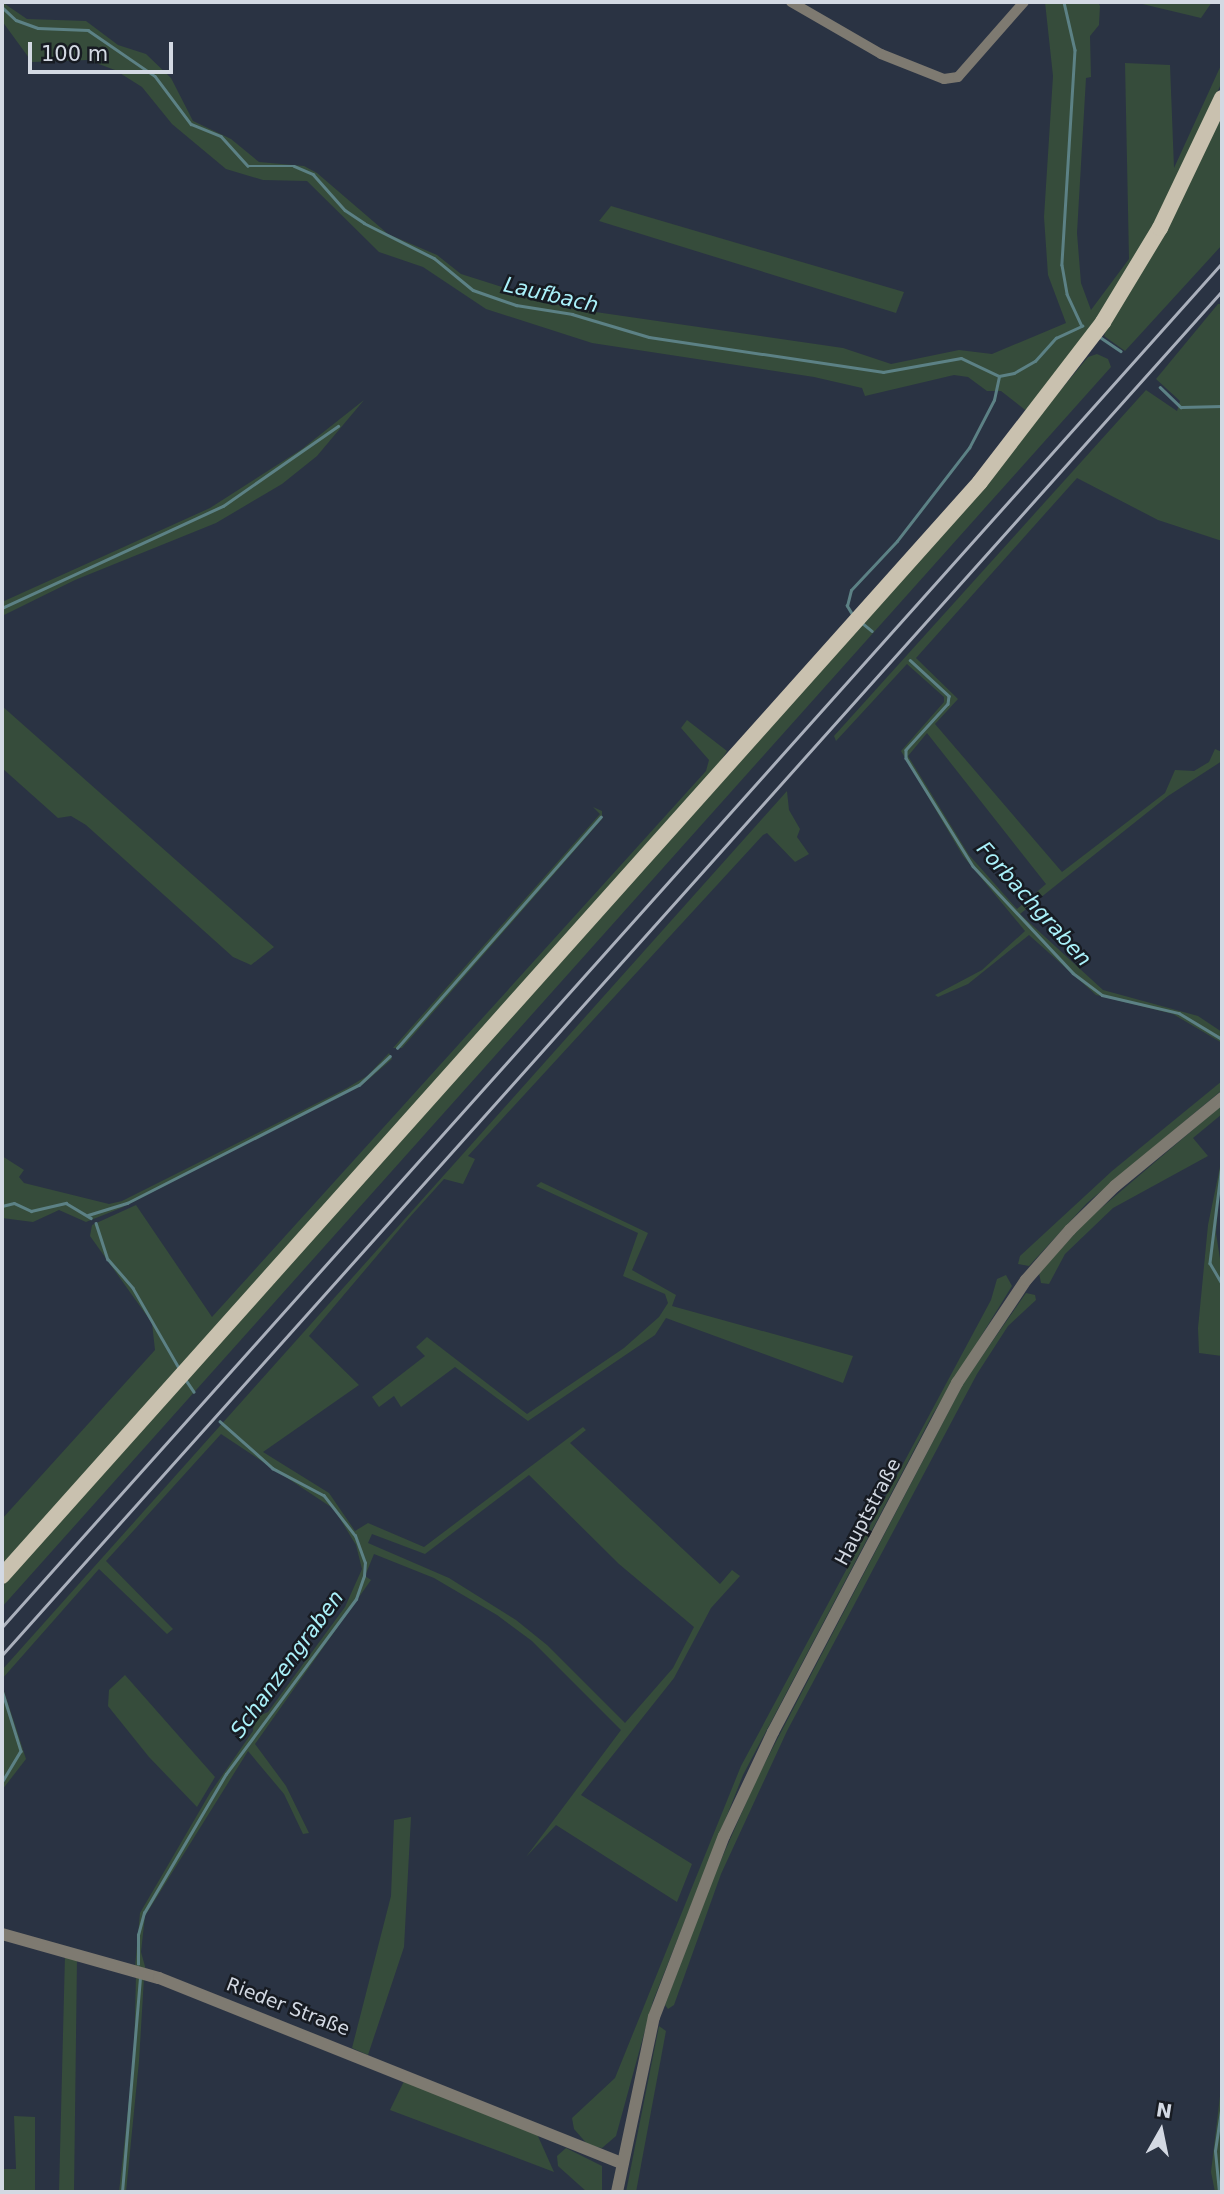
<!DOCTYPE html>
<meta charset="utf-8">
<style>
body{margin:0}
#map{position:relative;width:1224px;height:2194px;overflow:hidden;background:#2a3343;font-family:"DejaVu Sans",sans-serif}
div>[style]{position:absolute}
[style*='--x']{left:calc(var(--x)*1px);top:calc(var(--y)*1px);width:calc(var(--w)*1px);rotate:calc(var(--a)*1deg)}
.green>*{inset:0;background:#364c3b}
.stream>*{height:2.5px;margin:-1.25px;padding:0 1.25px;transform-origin:1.25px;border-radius:1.25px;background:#5c8185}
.minor>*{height:10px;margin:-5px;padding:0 5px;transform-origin:5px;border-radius:5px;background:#7e7a71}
.tertiary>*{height:12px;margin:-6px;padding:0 6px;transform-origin:6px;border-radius:6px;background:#7e7a71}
.primary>*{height:16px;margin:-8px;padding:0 8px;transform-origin:8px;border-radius:8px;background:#c9c1af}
.rail>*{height:2.5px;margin:-1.25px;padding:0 1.25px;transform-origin:1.25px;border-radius:1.25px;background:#aab0bc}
span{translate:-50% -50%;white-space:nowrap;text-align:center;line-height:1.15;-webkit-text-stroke:5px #171b22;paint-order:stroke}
.street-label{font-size:19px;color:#d3d9e3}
.water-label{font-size:21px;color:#aaf1fa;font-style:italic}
.frame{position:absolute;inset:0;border:4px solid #d3d9e3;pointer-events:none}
.north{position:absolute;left:1126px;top:2096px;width:70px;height:70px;-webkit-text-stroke:5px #171b22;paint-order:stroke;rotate:9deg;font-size:19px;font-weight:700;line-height:28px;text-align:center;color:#d3d9e3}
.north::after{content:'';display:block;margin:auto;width:24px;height:32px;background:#d3d9e3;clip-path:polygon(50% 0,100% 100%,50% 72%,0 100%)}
.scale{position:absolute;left:28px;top:42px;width:145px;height:32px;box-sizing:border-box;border:4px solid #d3d9e3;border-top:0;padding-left:9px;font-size:21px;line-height:24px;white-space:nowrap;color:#d3d9e3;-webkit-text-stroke:5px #171b22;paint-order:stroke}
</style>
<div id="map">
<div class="green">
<i style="clip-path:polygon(2px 2px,27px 19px,86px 21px,118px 45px,146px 54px,171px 78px,193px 121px,231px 139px,259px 162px,304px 166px,317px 173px,388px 234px,437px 255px,461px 274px,568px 308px,843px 348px,891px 364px,959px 350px,992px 354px,1066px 323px,1048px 275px,1044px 217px,1053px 76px,1045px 2px,1098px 2px,1100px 6px,1099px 25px,1090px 36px,1091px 77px,1086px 78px,1077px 233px,1081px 283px,1091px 310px,1129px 259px,1125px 63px,1170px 65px,1174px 168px,1222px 63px,1222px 82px,1153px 229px,1097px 320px,1029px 413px,1001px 391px,987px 391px,968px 377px,954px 375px,865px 396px,862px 388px,814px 377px,592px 343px,486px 309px,423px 267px,379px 252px,307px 181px,263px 180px,226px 169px,172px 124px,142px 87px,115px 70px,88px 60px,32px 62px,2px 21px)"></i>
<i style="clip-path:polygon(1134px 2px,1212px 2px,1201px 18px)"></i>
<i style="clip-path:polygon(1222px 112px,1222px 245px,1125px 351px,1104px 336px,1107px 328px,1168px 226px)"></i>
<i style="clip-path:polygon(611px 206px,904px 292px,896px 313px,599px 221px)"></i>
<i style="clip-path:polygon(evenodd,1218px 304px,1222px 304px,1222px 541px,1158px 520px,1077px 478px,916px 658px,958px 699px,935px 724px,1062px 872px,1165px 793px,1175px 770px,1194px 771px,1209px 762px,1215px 749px,1222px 752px,1222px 761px,1168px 796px,1020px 914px,1103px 990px,1198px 1016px,1222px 1032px,1222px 1043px,1173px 1014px,1096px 995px,1029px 935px,968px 984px,938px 997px,935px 995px,982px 970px,1025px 931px,963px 856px,901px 751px,944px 702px,944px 697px,907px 664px,836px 741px,834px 736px,1146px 390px,1177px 411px,1180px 401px,1156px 379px,1218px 304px,927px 733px,1046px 884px,1017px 909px,969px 855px,908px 756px,927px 733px)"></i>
<i style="clip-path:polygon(1097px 354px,1108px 359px,1111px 367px,2px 1607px,2px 1585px,937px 539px,1088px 357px)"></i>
<i style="clip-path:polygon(364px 400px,317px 456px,282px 484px,216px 523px,75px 580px,2px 616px,2px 602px,210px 508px,302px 449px)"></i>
<i style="clip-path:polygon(2px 706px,274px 947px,251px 965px,233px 957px,86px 825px,71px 816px,58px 818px,2px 768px)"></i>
<i style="clip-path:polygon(687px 720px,727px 751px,717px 767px,2px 1566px,2px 1519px,155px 1350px,152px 1323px,90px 1236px,92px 1225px,136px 1205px,212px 1317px,706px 771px,709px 760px,681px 728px)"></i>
<i style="clip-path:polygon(evenodd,787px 791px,789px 810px,800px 829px,797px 837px,809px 854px,795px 862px,767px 833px,763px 835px,468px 1156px,475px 1159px,463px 1184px,444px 1179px,409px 1218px,309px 1336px,359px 1385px,263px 1452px,329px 1493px,355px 1531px,368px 1523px,424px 1547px,583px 1427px,586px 1430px,570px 1443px,720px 1584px,732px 1570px,740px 1576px,711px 1608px,674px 1678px,581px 1795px,692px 1864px,677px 1902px,556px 1825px,526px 1857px,621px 1730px,532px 1641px,497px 1615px,434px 1578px,374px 1554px,365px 1576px,371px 1580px,255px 1744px,286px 1786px,309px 1833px,303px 1834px,284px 1794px,248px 1751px,145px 1916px,141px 1952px,146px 1970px,135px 1967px,140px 1913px,210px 1793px,253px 1731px,254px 1718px,268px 1712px,345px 1607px,362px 1569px,356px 1545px,334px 1509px,221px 1434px,106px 1561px,173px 1629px,167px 1634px,99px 1569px,2px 1679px,2px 1670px,787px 791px,529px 1475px,619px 1564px,694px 1627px,673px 1668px,625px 1723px,547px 1645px,516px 1620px,449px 1578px,368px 1543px,372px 1534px,425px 1554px,529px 1475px)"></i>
<i style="clip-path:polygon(593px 807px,602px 811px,602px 819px,402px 1048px,393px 1048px,600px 814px)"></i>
<i style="clip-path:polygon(389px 1053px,392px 1059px,362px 1085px,121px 1208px,86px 1222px,59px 1210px,33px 1222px,2px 1218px,2px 1156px,24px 1170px,19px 1177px,24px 1183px,109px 1204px,122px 1201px,347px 1088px,367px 1076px)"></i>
<i style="clip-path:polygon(1222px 1081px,1222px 1090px,1087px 1203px,1029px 1266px,1018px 1264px,1020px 1256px,1112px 1171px)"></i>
<i style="clip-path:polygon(1222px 1105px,1222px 1114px,1193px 1138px,1208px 1156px,1113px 1208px,1065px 1254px,1049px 1284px,1041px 1283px,1039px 1273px,1087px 1220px)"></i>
<i style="clip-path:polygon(1222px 1157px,1216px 1233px,1222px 1272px,1222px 1356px,1199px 1353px,1198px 1328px,1208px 1225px)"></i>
<i style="clip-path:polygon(541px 1182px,648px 1233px,632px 1270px,676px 1295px,672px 1306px,853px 1356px,843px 1383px,666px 1318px,655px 1335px,528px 1421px,455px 1367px,401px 1407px,394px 1396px,379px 1407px,372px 1397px,425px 1356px,416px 1347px,427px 1337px,527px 1414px,624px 1348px,659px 1317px,668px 1303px,665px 1294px,623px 1276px,638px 1233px,536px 1186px)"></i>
<i style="clip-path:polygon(1006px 1275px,1012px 1286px,933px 1414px,743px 1775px,653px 2001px,616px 2136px,602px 2148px,588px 2145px,574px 2129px,572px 2118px,615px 2078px,741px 1766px,991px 1300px,997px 1279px)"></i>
<i style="clip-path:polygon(1026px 1293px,1035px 1295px,1036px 1300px,1008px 1326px,977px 1374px,787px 1731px,721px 1874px,674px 2005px,668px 2009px,665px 2005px,710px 1885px,757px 1778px,964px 1382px)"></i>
<i style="clip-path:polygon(125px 1675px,215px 1777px,197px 1807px,149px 1757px,108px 1706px,109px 1690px)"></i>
<i style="clip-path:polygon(2px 1685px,26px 1759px,2px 1790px)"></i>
<i style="clip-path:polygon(411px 1817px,404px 1947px,368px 2055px,352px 2048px,391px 1896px,394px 1820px)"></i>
<i style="clip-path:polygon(65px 1955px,77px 1958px,74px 2192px,59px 2192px)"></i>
<i style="clip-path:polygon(136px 1976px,144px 1978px,139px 2061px,126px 2192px,119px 2192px,134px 2055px)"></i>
<i style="clip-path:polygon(659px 2026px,666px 2031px,636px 2192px,626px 2192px)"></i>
<i style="clip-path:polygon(405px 2079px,537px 2134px,554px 2172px,390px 2110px)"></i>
<i style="clip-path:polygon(1222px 2079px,1222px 2192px,1215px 2192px,1211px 2172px)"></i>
<i style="clip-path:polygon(14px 2116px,35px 2117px,35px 2192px,2px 2192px,2px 2169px,16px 2169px)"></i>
<i style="clip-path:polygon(566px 2148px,602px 2166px,602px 2192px,587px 2192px,558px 2166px,557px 2156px)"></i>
</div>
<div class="stream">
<i style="--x:1064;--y:2;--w:49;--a:77.1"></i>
<i style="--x:1075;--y:50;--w:215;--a:93.5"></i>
<i style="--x:1062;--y:265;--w:29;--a:80"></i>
<i style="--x:1067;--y:294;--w:35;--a:65"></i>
<i style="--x:2;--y:7;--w:19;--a:43"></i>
<i style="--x:16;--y:20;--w:23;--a:20"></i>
<i style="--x:38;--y:28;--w:50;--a:2.3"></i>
<i style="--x:88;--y:30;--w:81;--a:34.5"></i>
<i style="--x:155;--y:76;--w:60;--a:53.1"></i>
<i style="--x:191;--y:124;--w:32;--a:22"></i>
<i style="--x:221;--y:136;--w:40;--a:48"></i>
<i style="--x:248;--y:166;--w:46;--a:0"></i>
<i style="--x:294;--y:166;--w:21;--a:23"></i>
<i style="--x:313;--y:174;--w:48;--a:48.4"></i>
<i style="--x:345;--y:210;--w:23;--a:34"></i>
<i style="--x:364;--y:223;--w:78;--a:26.6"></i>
<i style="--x:434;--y:258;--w:50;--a:39.4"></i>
<i style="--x:473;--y:290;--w:46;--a:19.2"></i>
<i style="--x:516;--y:305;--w:57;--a:9.1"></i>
<i style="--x:572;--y:314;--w:80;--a:16.6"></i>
<i style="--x:649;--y:337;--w:237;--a:8.5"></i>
<i style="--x:883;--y:372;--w:79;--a:-10.2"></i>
<i style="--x:961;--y:358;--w:42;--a:25.3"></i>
<i style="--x:999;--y:376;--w:15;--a:-11"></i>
<i style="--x:1014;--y:373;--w:24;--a:-30"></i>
<i style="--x:1035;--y:361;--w:31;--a:-48"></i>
<i style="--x:1056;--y:338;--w:29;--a:-25"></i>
<i style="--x:1100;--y:337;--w:25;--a:34"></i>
<i style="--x:1160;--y:387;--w:29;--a:44"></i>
<i style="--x:1181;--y:407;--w:41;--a:-1.4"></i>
<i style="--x:2;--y:608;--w:243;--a:-24.8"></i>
<i style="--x:223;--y:506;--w:140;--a:-34.8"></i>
<i style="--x:853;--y:616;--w:12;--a:-121"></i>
<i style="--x:847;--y:606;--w:16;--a:-76"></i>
<i style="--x:851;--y:590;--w:67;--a:-46.8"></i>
<i style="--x:897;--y:541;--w:118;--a:-52.3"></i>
<i style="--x:969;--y:448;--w:54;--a:-62.5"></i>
<i style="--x:994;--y:400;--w:24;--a:-78"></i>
<i style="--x:861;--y:622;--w:14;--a:39"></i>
<i style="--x:910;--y:660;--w:53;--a:42.7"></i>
<i style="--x:949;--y:696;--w:8;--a:97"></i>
<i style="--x:948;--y:704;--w:62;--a:132.4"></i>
<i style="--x:906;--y:750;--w:8;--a:90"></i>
<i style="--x:906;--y:758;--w:127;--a:58.2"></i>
<i style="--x:973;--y:866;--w:146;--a:46.9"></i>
<i style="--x:1073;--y:973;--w:36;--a:37"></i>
<i style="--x:1102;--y:995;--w:79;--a:13.2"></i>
<i style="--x:1179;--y:1013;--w:50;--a:31.2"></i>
<i style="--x:397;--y:1048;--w:308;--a:-48.6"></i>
<i style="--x:1222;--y:1165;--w:99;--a:97"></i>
<i style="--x:1210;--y:1263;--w:24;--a:60"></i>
<i style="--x:2;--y:1206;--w:12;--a:-14"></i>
<i style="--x:14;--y:1203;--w:19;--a:25"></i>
<i style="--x:31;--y:1211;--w:36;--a:-13"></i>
<i style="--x:66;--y:1203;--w:29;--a:31"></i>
<i style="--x:88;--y:1215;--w:41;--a:-17.1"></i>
<i style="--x:127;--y:1203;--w:260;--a:-27"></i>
<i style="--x:359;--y:1085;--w:42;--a:-43.1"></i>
<i style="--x:96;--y:1223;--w:38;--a:72"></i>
<i style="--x:108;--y:1259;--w:38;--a:49"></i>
<i style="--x:133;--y:1288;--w:92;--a:60.1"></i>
<i style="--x:186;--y:1380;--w:14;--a:56"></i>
<i style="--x:2;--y:1690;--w:64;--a:72.7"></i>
<i style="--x:21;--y:1751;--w:37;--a:121"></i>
<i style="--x:138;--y:1964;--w:29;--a:-90"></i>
<i style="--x:138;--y:1935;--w:23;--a:-75"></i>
<i style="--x:144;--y:1913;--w:161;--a:-59.5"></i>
<i style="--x:226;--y:1774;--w:218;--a:-53.4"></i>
<i style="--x:356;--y:1599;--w:24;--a:-71"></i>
<i style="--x:364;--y:1576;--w:13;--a:-86"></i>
<i style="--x:365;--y:1563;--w:29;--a:-110"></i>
<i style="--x:355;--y:1536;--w:51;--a:-127.8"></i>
<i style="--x:324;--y:1496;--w:58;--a:-152.1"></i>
<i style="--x:273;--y:1469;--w:71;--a:-138.4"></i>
<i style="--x:122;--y:2192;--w:216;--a:-85.2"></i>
<i style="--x:1219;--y:2192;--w:41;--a:-95.6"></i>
<i style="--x:1215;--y:2151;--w:48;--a:-81.5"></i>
</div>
<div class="minor">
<i style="--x:791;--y:2;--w:104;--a:30"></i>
<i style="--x:881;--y:54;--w:68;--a:21.6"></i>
<i style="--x:944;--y:79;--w:14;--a:-8"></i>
<i style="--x:958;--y:77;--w:100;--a:-48.7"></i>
</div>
<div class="tertiary">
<i style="--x:2;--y:1934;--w:163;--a:15.7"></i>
<i style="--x:159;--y:1978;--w:499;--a:21.8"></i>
<i style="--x:617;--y:2192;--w:179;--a:-78.1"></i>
<i style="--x:654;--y:2017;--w:194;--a:-68.9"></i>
<i style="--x:724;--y:1836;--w:115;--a:-64.8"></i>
<i style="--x:773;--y:1732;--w:395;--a:-62.2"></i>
<i style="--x:957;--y:1383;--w:124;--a:-56.2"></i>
<i style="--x:1026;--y:1280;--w:67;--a:-48.7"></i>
<i style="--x:1070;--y:1230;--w:63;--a:-44.4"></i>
<i style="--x:1115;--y:1186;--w:139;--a:-39.4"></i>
</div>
<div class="primary">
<i style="--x:2;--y:1576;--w:1467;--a:-48.2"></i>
<i style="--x:980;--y:482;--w:202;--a:-52.4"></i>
<i style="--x:1103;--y:322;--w:110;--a:-58.8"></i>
<i style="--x:1160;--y:228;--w:144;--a:-64.5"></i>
</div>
<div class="rail">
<i style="--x:2;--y:1627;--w:1830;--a:-48.19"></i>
<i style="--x:2;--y:1655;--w:1830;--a:-48.19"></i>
</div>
<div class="street-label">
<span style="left:868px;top:1512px;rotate:-62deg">Hauptstraße</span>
<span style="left:288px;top:2007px;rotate:21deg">Rieder Straße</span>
</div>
<div class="water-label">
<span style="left:551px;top:295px;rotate:13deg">Laufbach</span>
<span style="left:1034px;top:904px;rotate:48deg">Forbachgraben</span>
<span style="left:287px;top:1664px;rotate:-54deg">Schanzengraben</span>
</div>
<div class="frame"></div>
<div class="north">N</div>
<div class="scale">100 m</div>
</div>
